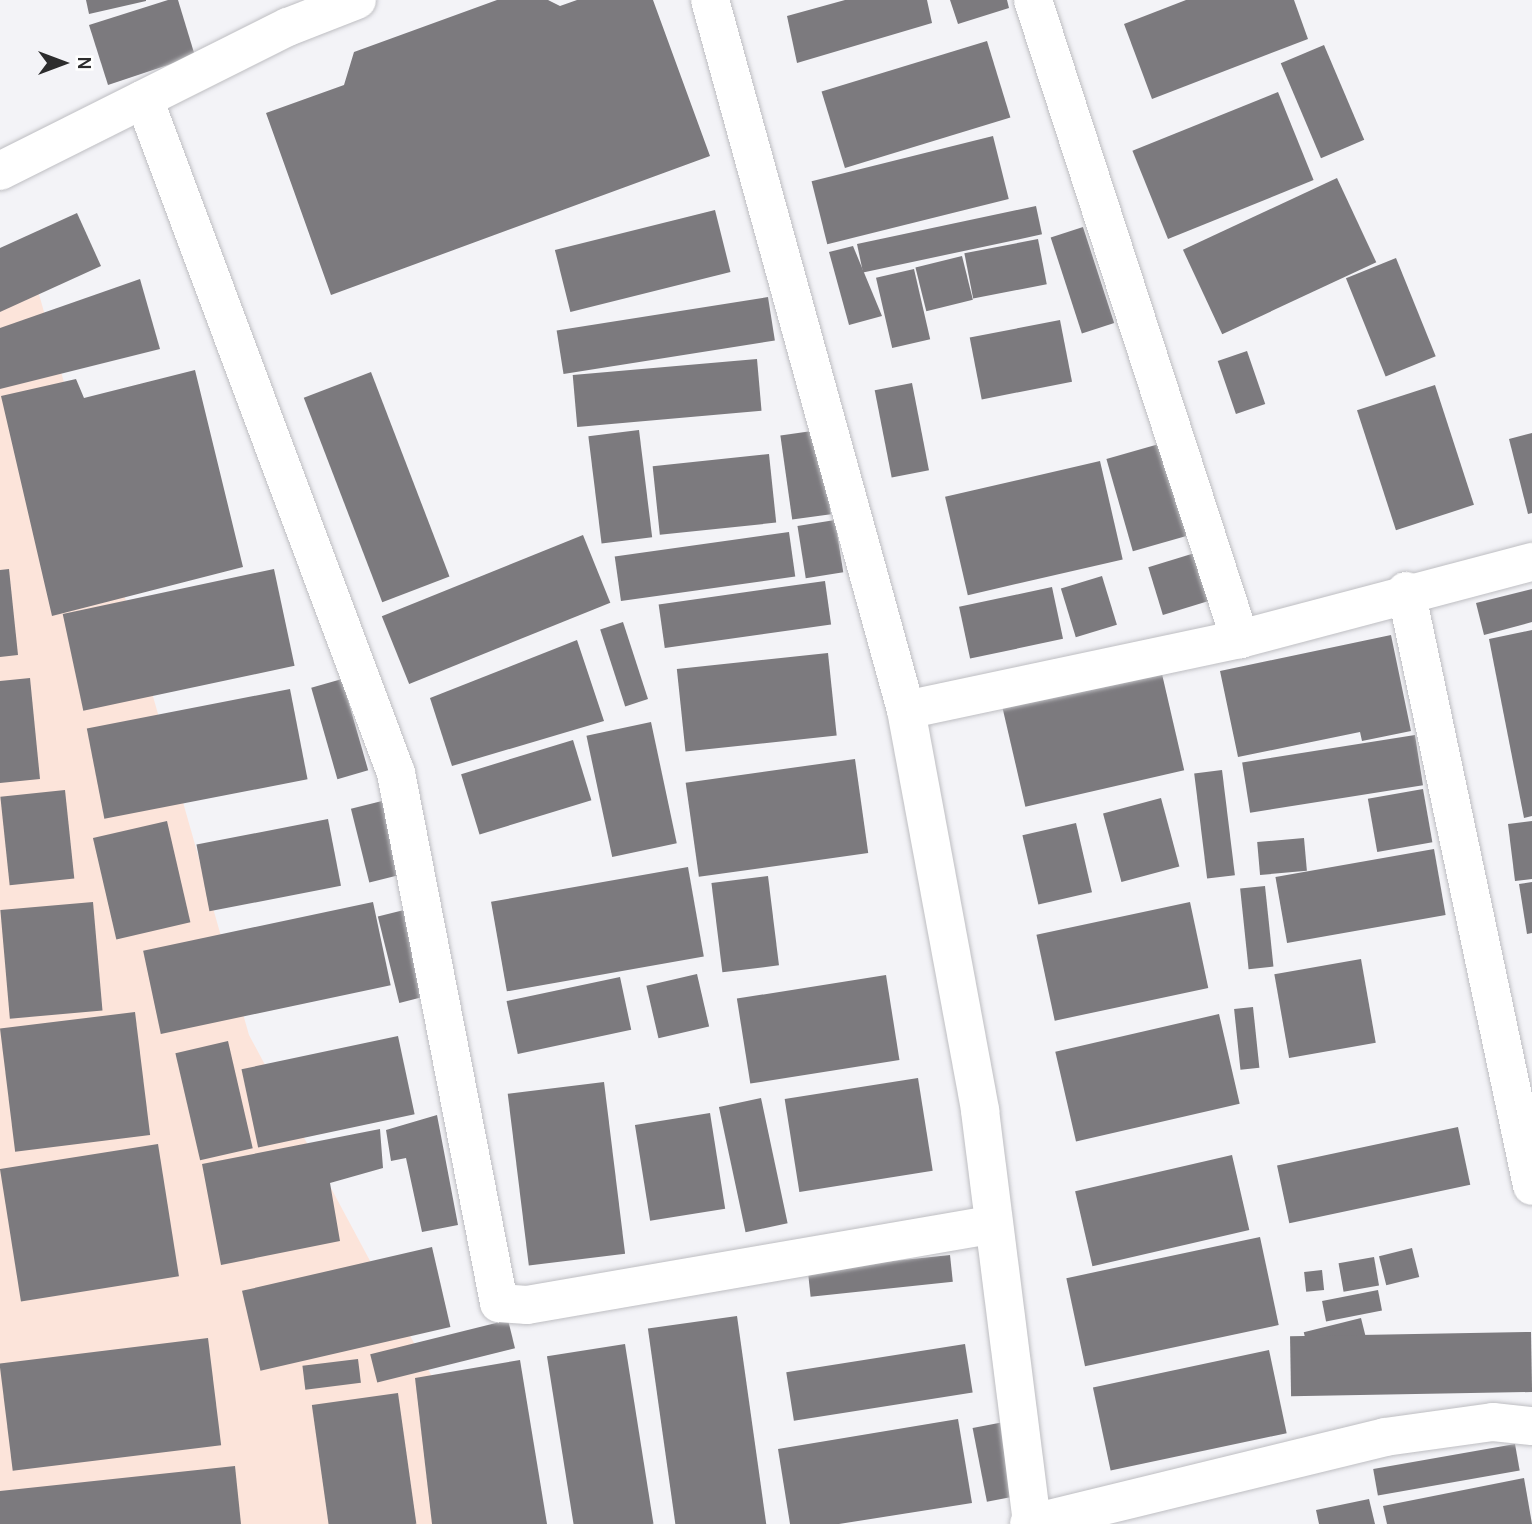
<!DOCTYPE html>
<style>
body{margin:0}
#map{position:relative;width:1532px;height:1524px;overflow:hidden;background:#f3f3f7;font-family:Karla,sans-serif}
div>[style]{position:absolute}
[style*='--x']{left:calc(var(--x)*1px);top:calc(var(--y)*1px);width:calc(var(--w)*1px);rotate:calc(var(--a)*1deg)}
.commercial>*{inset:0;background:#fce4da}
.building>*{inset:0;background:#7c7a7e;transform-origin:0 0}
.roads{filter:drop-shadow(0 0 2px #bebec2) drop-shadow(0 0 2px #bebec2)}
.minor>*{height:38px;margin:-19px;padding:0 19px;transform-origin:19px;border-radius:19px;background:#fff}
span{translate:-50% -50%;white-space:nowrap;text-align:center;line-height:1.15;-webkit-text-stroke:7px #fff;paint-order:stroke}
.north{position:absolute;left:28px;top:28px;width:70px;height:70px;-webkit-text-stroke:5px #fff;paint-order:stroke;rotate:90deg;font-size:19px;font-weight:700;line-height:28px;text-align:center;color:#2c2c2d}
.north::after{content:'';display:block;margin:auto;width:24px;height:32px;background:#2c2c2d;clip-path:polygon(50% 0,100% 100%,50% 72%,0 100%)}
</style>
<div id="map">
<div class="commercial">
<i style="clip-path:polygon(29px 259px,249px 1035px,511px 1524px,0 1524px,0 271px)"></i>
</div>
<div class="building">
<i style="clip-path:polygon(86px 0,146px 0,146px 1px,89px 14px)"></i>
<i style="clip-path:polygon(168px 0,178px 0,195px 56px,108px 85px,89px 25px)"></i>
<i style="clip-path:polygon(497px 0,548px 0,560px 6px,577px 0,653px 0,710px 156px,331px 295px,266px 113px,344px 85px,354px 52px)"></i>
<i style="clip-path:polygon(845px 0,927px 0,932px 23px,797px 63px,787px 16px)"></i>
<i style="clip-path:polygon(950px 0,1007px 0,1009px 8px,958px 24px)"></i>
<i style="clip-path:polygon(1186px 0,1294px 0,1308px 39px,1152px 99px,1124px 24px)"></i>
<i style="left:987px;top:41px;width:80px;height:173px;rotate:73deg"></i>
<i style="left:1324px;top:45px;width:103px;height:47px;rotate:67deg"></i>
<i style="left:1278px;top:92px;width:95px;height:157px;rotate:68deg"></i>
<i style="left:993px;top:136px;width:65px;height:187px;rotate:76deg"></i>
<i style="left:1337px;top:178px;width:93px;height:170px;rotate:65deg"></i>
<i style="left:1036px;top:206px;width:29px;height:183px;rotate:78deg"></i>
<i style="left:715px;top:210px;width:64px;height:165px;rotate:76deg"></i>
<i style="clip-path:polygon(77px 213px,101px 266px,0 312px,0 248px)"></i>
<i style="left:1083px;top:227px;width:101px;height:34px;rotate:72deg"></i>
<i style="left:1038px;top:239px;width:46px;height:75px;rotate:79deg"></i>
<i style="clip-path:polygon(853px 246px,882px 316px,849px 325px,829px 252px)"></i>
<i style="left:962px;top:256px;width:45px;height:48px;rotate:76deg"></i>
<i style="left:1396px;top:258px;width:106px;height:54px;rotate:68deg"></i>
<i style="left:914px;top:269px;width:72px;height:39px;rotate:77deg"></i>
<i style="clip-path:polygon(140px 279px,160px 349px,0 389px,0 328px)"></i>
<i style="left:768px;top:297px;width:44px;height:214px;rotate:81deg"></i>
<i style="left:1060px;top:320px;width:63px;height:92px;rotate:79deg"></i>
<i style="left:1247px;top:351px;width:56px;height:31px;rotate:71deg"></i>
<i style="left:757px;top:359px;width:52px;height:185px;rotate:85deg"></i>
<i style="clip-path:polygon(195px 370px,243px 567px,52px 616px,1px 396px,76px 379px,84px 398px)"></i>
<i style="left:371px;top:372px;width:219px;height:72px;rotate:69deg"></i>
<i style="left:912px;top:383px;width:89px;height:38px;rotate:79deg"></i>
<i style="left:1435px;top:385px;width:126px;height:82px;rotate:72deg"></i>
<i style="left:639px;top:430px;width:108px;height:51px;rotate:83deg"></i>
<i style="left:819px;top:430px;width:85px;height:39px;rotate:82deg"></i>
<i style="clip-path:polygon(1532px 433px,1532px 513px,1528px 514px,1509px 439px)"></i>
<i style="left:1166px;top:442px;width:96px;height:62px;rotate:74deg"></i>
<i style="left:769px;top:454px;width:69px;height:117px;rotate:84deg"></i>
<i style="left:1100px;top:461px;width:101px;height:159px;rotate:77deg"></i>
<i style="left:835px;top:520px;width:53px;height:38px;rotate:81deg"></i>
<i style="left:789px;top:532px;width:45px;height:176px;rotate:82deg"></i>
<i style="left:583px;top:535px;width:73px;height:217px;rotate:68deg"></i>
<i style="left:1198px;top:552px;width:50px;height:52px;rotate:73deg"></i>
<i style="clip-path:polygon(9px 569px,18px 655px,0 657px,0 570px)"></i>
<i style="left:274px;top:569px;width:99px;height:216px;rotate:78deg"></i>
<i style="left:1102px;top:576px;width:51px;height:43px;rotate:73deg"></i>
<i style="left:825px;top:581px;width:44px;height:168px;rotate:82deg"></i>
<i style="left:1052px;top:587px;width:53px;height:95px;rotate:78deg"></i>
<i style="clip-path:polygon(1532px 589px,1532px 622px,1484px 635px,1476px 603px)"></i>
<i style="left:623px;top:622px;width:81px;height:24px;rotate:72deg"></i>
<i style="clip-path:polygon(1532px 630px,1532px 816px,1524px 818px,1489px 639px)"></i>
<i style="clip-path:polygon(1391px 635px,1411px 731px,1362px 741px,1360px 732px,1238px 757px,1220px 671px)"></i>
<i style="clip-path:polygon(577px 640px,604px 721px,452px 766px,430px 698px)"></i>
<i style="left:828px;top:653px;width:83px;height:152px;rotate:84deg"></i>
<i style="left:1159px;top:661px;width:112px;height:163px;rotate:77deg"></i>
<i style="clip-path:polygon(30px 678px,40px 779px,0 783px,0 681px)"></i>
<i style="left:342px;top:679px;width:95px;height:32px;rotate:74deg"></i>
<i style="left:290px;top:689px;width:92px;height:207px;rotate:79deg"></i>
<i style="left:651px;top:722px;width:124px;height:66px;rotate:78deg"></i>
<i style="left:1415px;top:735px;width:51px;height:175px;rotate:81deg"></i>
<i style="left:573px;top:740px;width:63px;height:117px;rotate:73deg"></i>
<i style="left:855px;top:759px;width:95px;height:171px;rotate:82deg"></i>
<i style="left:1222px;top:770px;width:106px;height:28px;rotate:83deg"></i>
<i style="left:1423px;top:789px;width:54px;height:56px;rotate:80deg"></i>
<i style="left:65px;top:790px;width:89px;height:65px;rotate:84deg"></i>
<i style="left:1161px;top:798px;width:71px;height:60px;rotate:75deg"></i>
<i style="left:382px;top:801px;width:76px;height:32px;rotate:76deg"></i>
<i style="left:328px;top:819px;width:68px;height:134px;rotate:79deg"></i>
<i style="left:167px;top:821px;width:104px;height:76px;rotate:77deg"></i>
<i style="clip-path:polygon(1532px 821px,1532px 879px,1515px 881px,1508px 824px)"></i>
<i style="left:1076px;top:823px;width:71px;height:55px;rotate:77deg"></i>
<i style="left:1304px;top:838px;width:33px;height:47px;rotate:85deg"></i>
<i style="left:1434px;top:849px;width:67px;height:161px;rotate:80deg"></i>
<i style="left:688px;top:867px;width:91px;height:200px;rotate:80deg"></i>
<i style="left:768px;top:876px;width:90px;height:57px;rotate:83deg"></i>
<i style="clip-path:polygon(1532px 882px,1532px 933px,1527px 934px,1519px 884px)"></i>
<i style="left:1265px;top:886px;width:81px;height:25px;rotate:84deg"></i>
<i style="left:93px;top:902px;width:109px;height:93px;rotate:85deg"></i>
<i style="left:373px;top:902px;width:85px;height:235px;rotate:78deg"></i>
<i style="left:1190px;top:902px;width:88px;height:157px;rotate:78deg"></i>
<i style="left:404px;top:910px;width:89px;height:27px;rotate:76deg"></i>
<i style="left:1361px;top:959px;width:85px;height:88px;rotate:80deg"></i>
<i style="left:697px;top:974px;width:54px;height:52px;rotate:77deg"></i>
<i style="left:886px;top:975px;width:86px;height:151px;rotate:81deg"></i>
<i style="left:620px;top:977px;width:54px;height:116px;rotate:78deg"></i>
<i style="left:1253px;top:1007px;width:61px;height:19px;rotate:84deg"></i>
<i style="left:135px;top:1012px;width:124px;height:136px;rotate:83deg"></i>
<i style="left:1219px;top:1014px;width:92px;height:168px;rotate:77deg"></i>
<i style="left:398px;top:1036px;width:80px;height:160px;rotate:78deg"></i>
<i style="left:228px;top:1041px;width:110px;height:54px;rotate:77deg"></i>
<i style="left:918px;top:1078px;width:94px;height:135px;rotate:81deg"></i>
<i style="left:604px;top:1082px;width:173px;height:97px;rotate:83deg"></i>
<i style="left:761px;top:1098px;width:128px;height:43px;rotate:78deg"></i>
<i style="left:710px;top:1113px;width:97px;height:76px;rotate:81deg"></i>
<i style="clip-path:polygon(437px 1115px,458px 1225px,422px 1232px,406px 1158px,391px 1161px,386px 1130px)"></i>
<i style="left:1458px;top:1127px;width:59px;height:185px;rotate:78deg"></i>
<i style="clip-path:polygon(380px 1129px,383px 1168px,330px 1183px,340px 1241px,221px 1265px,202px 1164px)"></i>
<i style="left:158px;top:1144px;width:134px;height:160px;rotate:81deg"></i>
<i style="left:1232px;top:1155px;width:77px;height:161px;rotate:77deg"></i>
<i style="left:1260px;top:1237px;width:90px;height:198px;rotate:78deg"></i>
<i style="left:432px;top:1247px;width:82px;height:195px;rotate:77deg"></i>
<i style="left:1412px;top:1248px;width:30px;height:34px;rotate:76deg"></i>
<i style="left:950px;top:1255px;width:27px;height:143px;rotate:84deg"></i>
<i style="left:1374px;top:1257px;width:29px;height:36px;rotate:80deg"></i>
<i style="left:1322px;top:1270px;width:20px;height:18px;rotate:84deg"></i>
<i style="left:1378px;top:1290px;width:21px;height:57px;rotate:79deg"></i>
<i style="left:737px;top:1316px;width:210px;height:90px;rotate:82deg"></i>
<i style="left:1361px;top:1318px;width:45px;height:59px;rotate:76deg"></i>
<i style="left:508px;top:1320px;width:29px;height:142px;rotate:76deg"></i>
<i style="left:1531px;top:1332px;width:60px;height:241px;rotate:89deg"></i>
<i style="left:208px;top:1338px;width:108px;height:210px;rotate:83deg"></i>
<i style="left:625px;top:1344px;width:182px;height:79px;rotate:81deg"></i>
<i style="left:965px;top:1344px;width:49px;height:181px;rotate:81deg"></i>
<i style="left:1269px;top:1350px;width:85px;height:180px;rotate:78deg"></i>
<i style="left:358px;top:1359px;width:24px;height:56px;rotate:83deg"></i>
<i style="clip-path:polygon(520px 1360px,547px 1524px,432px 1524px,415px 1378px)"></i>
<i style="left:398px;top:1393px;width:132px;height:87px;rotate:82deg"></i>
<i style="clip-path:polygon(958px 1419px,972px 1503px,839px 1524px,790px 1524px,778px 1449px)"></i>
<i style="left:1004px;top:1422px;width:75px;height:32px;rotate:79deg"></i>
<i style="left:1515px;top:1444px;width:27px;height:144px;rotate:80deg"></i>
<i style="clip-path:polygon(235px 1466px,241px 1524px,0 1524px,0 1491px)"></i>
<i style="clip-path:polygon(1524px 1478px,1532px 1524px,1387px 1524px,1383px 1506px)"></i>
<i style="clip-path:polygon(1369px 1499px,1375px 1524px,1319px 1524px,1316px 1510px)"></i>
</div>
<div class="roads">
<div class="minor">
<i style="--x:710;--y:0;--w:737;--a:74.57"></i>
<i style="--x:906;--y:710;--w:408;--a:79.5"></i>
<i style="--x:980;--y:1111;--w:416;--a:82.8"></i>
<i style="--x:1033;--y:0;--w:672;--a:72.05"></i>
<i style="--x:144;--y:99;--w:720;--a:69.5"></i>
<i style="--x:396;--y:773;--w:540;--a:79"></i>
<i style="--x:499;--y:1303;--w:28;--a:4"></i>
<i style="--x:527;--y:1305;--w:470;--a:-9.8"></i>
<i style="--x:0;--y:171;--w:322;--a:-26.6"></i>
<i style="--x:288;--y:27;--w:74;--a:-21.4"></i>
<i style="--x:1406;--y:591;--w:608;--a:78.04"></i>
<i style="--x:906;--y:710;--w:341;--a:-12"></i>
<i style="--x:1240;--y:639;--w:302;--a:-14.8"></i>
<i style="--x:1029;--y:1524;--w:366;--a:-13.7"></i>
<i style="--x:1385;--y:1437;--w:109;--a:-7.9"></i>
<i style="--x:1493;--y:1422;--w:39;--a:6"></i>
</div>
</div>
<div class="north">N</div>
</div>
